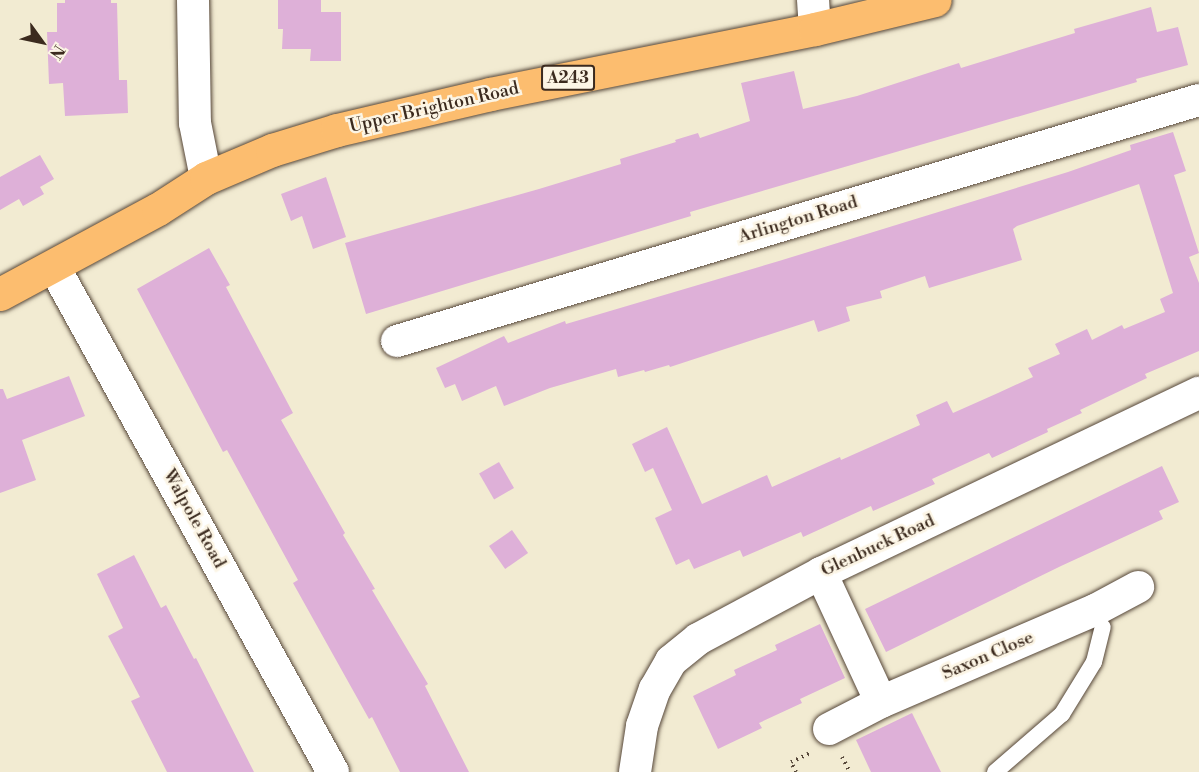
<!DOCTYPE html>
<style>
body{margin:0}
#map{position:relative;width:1199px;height:772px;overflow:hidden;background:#f2ebd2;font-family:"Libre Bodoni",serif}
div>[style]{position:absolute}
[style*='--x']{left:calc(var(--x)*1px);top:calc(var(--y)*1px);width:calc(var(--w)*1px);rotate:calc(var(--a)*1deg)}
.building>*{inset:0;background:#deb0d8;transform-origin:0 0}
.path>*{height:4px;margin-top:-2px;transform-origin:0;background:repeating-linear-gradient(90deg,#564739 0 1.5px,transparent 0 6px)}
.roads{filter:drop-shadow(0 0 2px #564739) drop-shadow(0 0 2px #564739)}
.lane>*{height:16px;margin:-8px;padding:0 8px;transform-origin:8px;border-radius:8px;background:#fff}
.street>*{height:32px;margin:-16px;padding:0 16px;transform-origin:16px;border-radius:16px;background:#fff}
.primary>*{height:33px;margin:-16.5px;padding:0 16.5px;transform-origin:16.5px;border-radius:16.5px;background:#fcbd6f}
span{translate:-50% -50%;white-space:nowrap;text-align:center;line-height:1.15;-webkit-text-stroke:5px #fcf5e5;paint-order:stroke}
.shield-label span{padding:2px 4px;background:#fcf5e5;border:2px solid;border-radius:4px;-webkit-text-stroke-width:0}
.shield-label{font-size:16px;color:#3b2a1e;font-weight:700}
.street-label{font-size:18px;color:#3b2a1e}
.north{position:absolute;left:12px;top:12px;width:60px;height:60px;-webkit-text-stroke:4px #fcf5e5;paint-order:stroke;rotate:123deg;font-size:16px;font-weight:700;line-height:24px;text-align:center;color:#3b2a1e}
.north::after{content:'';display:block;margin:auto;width:21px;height:27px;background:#3b2a1e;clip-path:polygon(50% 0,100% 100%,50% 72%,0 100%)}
</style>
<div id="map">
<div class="building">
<i style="clip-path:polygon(65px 0,111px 0,111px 3px,117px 3px,119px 80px,127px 80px,128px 113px,65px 116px,63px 83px,49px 84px,47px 32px,57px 32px,57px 3px,65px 3px)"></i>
<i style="clip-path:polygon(278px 0,321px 0,321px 12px,341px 12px,341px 61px,310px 61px,311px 49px,282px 49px,283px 29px,278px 29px)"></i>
<i style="clip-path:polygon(1151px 7px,1157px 32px,1178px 27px,1188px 65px,1136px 79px,1137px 82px,690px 212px,691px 216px,366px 314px,345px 243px,539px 189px,621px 164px,620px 159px,676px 142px,675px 140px,698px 133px,700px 138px,750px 121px,741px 83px,794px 71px,803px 109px,857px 96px,959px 63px,961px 68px,1075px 33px,1074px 29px)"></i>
<i style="clip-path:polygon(1173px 132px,1186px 171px,1174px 175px,1199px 253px,1189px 257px,1199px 283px,1199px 351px,1145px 374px,1147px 378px,1080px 410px,1082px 413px,1047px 429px,1048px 432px,992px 458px,989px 453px,932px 479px,935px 484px,873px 511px,871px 506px,803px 537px,801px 532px,743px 557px,740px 550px,694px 569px,689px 559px,676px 565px,655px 518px,672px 510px,653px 468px,645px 472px,632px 444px,667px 427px,702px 504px,767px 475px,772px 487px,840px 457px,841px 460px,920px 425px,916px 415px,947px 401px,953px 413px,998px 393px,1033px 377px,1028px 368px,1060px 354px,1055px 344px,1087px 329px,1092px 340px,1122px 325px,1124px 329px,1165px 312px,1160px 299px,1173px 293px,1139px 184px,1017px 226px,1013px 229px,1022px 260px,929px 288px,925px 276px,880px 291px,882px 298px,846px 307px,850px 321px,818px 332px,814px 320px,670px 367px,669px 365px,645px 372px,644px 370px,618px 377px,616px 369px,550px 388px,504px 406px,496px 386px,462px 401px,455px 384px,445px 388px,436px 368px,504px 336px,508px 343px,565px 321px,566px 324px,779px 261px,1068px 172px,1131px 150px,1130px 145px)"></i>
<i style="clip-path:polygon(40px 155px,54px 179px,40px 187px,44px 194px,23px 206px,19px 199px,0 210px,0 177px)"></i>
<i style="clip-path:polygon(326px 177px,346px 237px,313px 249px,302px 216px,291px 221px,281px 194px)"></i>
<i style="clip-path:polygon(209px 248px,230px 285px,226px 287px,293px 413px,281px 420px,345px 533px,343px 535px,375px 589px,372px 590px,428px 684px,425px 686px,469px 772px,400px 772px,372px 717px,369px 719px,293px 583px,298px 580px,227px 450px,223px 452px,137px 289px)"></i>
<i style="clip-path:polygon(69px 376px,85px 416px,22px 440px,36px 480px,0 493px,0 389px,3px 389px,7px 399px)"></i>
<i style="left:499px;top:462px;width:30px;height:23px;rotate:60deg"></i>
<i style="clip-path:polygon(1162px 466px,1179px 502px,1159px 511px,1163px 519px,1061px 566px,886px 652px,865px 609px)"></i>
<i style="left:512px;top:530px;width:28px;height:28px;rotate:55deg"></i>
<i style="clip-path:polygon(134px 555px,161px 608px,166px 605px,194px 659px,196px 658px,254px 772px,167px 772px,131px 701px,140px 697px,108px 636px,123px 628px,97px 574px)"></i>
<i style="clip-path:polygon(820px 624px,845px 678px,800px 699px,802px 703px,759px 723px,762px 728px,718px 749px,693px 696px,736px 675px,734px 670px,777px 650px,775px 645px)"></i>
<i style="clip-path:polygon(912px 713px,941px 772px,871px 772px,856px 740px)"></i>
</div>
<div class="path">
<i style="--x:842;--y:757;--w:17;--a:62"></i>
<i style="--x:796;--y:772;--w:11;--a:-117"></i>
<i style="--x:791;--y:762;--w:21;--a:-25"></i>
</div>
<div class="roads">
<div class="lane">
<i style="--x:995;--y:772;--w:89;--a:-40.9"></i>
<i style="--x:1062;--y:714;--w:61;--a:-58.4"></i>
<i style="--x:1094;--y:662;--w:36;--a:-76"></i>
</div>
<div class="street">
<i style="--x:193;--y:0;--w:123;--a:89.1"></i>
<i style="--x:195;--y:123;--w:56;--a:78.7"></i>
<i style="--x:813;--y:0;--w:29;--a:86"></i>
<i style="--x:54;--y:267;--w:577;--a:61.08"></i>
<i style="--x:397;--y:341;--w:837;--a:-16.73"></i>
<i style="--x:821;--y:573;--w:142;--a:65.1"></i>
<i style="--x:881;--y:702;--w:233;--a:-23.3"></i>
<i style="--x:1095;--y:610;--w:49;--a:-28.1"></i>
<i style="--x:829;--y:729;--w:59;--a:-27.4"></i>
<i style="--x:635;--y:772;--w:47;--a:-81.3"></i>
<i style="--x:642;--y:726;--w:39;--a:-71"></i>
<i style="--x:655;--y:689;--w:32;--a:-60"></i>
<i style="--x:671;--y:661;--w:35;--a:-39"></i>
<i style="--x:698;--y:639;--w:140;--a:-28.2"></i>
<i style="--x:821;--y:573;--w:419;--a:-25.5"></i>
</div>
<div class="primary">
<i style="--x:0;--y:294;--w:179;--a:-28.3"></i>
<i style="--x:158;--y:209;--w:57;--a:-32.9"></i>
<i style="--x:206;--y:178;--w:72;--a:-23"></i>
<i style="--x:272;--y:150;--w:68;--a:-17.1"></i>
<i style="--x:337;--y:130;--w:157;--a:-13.2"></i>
<i style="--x:490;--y:94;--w:331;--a:-11.3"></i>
<i style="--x:815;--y:29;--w:123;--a:-13.6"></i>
</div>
</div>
<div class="shield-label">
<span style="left:568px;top:78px">A243</span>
</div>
<div class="street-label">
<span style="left:434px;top:108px;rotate:-13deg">Upper Brighton Road</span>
<span style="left:798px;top:220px;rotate:-17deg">Arlington Road</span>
<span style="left:194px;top:519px;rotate:61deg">Walpole Road</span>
<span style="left:878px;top:546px;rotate:-25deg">Glenbuck Road</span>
<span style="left:988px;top:656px;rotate:-23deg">Saxon Close</span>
</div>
<div class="north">N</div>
</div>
